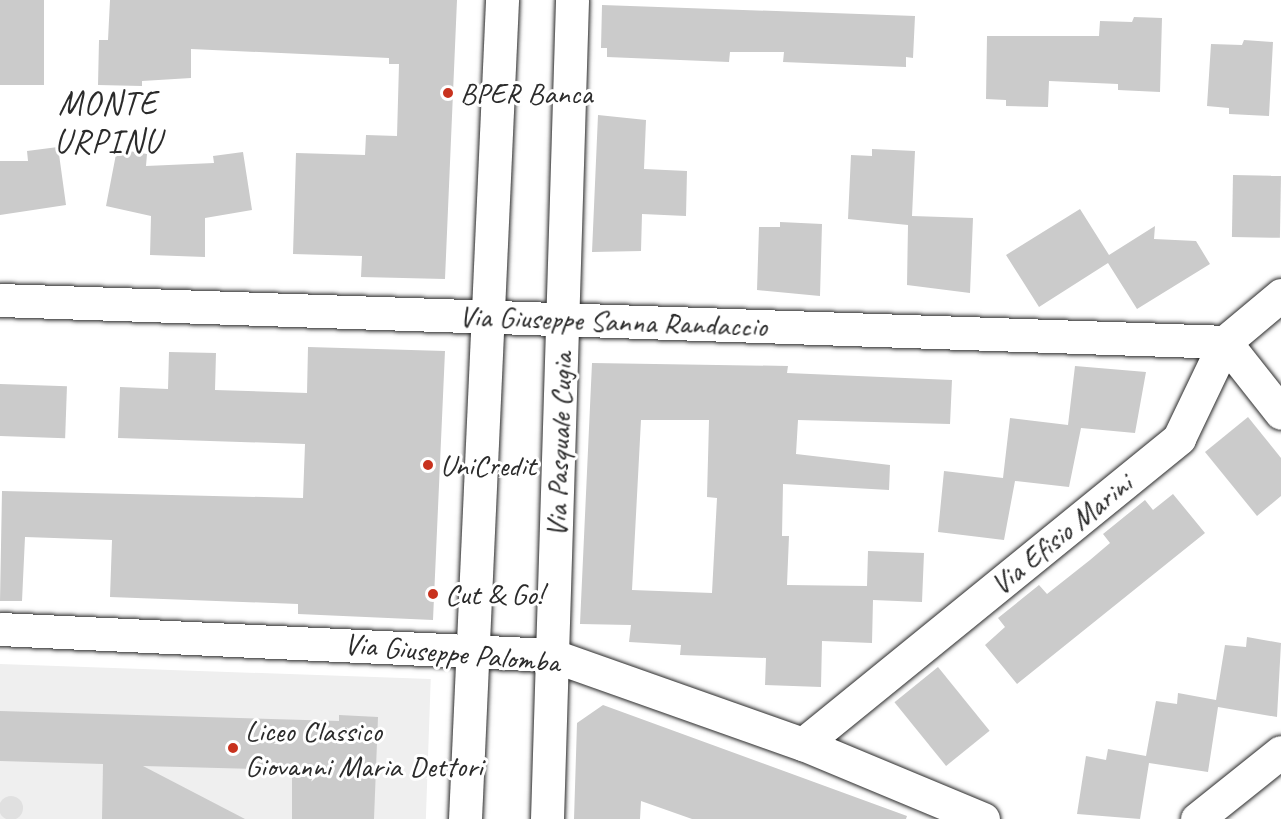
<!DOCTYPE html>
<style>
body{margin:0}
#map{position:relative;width:1281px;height:819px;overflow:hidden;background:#fff;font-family:Caveat,sans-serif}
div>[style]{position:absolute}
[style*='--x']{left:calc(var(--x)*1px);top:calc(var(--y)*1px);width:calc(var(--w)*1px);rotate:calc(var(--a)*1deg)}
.built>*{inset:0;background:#efefef;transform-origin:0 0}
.green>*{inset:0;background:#e0e0e0}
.round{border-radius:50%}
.building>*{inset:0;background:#cbcbcb;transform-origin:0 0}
.roads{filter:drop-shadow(0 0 2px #2b2b2b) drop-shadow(0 0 2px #2b2b2b)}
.minor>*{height:33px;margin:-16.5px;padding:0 16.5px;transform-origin:16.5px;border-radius:16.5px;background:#fff}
.dots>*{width:16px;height:16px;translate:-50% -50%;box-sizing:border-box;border:3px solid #fff;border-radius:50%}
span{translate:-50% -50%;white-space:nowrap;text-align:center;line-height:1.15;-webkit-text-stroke:6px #fff;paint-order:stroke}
.poi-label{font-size:30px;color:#2b2b2b}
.left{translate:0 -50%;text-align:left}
.street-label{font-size:30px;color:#2b2b2b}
.quarter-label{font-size:33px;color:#2b2b2b;letter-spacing:1.5px}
</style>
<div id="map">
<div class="built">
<i style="left:0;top:664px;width:431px;height:155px;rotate:2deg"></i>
</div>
<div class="green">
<i class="round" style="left:-1px;top:796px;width:24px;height:24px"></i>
</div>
<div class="building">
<i style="left:0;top:0;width:44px;height:85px"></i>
<i style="clip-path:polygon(110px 0,457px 0,445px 279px,361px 277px,362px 256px,293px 254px,296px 153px,365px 155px,366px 135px,397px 136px,399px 64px,389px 64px,389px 58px,191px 49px,191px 78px,142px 81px,142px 86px,98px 85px,99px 40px,108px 40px)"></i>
<i style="clip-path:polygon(602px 5px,915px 16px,913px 58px,906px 57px,906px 67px,783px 62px,784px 52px,730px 52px,729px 62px,607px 57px,607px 48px,601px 48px)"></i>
<i style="clip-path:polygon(1134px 17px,1162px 18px,1160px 92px,1118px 90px,1118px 84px,1049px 81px,1048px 107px,1006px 106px,1006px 100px,986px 99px,987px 36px,1099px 36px,1100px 21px,1132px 22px)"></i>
<i style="clip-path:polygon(1244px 40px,1273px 42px,1269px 116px,1229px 114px,1229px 108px,1207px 106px,1211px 44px,1242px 45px)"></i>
<i style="clip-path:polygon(598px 115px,646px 120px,644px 169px,687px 171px,686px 216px,642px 214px,641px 251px,592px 252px)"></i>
<i style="clip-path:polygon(58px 147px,66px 205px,0 215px,0 161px,28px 161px,27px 151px)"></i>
<i style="clip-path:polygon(117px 149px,147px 154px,146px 166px,214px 163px,213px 156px,243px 152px,252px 210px,205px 218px,205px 257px,150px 255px,151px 216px,106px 206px)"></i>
<i style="clip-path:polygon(872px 149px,915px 151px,912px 216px,973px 218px,970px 293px,907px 285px,908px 225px,848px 219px,851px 155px,872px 156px)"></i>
<i style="left:1233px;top:175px;width:48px;height:62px;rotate:1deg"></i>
<i style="clip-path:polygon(1080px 209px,1109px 255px,1155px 226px,1154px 239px,1196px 241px,1210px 264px,1137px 309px,1108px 263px,1039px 307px,1006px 255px)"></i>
<i style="clip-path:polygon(780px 222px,822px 224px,820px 296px,757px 290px,759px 227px,780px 227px)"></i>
<i style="clip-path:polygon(308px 347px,445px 351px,433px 620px,298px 614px,298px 604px,110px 597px,112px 540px,25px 537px,22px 601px,0 601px,2px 491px,303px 498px,305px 444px,118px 438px,120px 387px,168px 389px,169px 352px,216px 353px,215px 390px,307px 393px)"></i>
<i style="clip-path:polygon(evenodd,592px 363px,788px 366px,787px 373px,952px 380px,950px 424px,798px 420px,796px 454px,890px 465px,889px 490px,783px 484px,782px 536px,789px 536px,787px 585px,867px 586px,868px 551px,924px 553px,922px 602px,873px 600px,872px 643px,822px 641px,821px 687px,765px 685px,766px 658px,680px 655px,681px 645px,629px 642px,631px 625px,580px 624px,592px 363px,641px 420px,709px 420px,707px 497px,717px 498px,712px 593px,632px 590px,641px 420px)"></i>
<i style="clip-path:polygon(1075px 366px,1146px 372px,1135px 433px,1081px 428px,1069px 487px,1015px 481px,1004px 540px,938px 532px,944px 471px,1003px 478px,1010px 418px,1068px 425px)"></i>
<i style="left:0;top:384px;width:67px;height:52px;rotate:2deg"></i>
<i style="clip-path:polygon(1248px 417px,1281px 458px,1281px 496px,1257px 516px,1205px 452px)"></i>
<i style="clip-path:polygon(1173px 494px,1205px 533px,1017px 684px,985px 645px,1005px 627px,998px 618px,1039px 585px,1047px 594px,1090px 560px,1110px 543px,1103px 534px,1145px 500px,1153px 510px)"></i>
<i style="clip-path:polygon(1247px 637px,1281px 643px,1277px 717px,1218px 707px,1208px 772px,1149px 763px,1140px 819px,1077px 814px,1086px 756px,1106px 760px,1108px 749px,1146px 756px,1156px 701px,1177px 704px,1178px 693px,1216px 700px,1225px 645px,1246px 647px)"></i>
<i style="left:938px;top:667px;width:82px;height:56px;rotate:51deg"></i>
<i style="clip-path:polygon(603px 705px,907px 816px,906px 819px,692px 819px,641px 801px,640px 819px,574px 819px,577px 723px)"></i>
<i style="clip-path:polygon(0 711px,339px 721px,339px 715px,378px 717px,374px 819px,292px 819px,292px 770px,143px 766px,245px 819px,102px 819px,103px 764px,0 761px)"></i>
</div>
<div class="roads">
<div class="minor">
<i style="--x:0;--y:300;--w:1226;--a:1.96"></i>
<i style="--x:1225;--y:342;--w:90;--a:51.7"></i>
<i style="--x:0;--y:629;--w:552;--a:2.7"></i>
<i style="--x:551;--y:655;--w:267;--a:19.5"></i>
<i style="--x:803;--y:744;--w:195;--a:22.6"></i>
<i style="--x:803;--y:744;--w:485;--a:-39.1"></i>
<i style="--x:1179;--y:438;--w:106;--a:-64.4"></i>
<i style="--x:1225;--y:342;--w:73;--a:-40"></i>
<i style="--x:465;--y:819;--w:820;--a:-87.41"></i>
<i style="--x:547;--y:819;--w:819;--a:-88.25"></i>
<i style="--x:1197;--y:819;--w:107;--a:-38.6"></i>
</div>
</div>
<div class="dots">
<i style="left:448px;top:93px;background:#c8321e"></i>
<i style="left:428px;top:465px;background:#c8321e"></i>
<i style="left:433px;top:594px;background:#c8321e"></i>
<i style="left:233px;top:748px;background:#c8321e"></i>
</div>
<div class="poi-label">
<span class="left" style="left:460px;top:93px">BPER Banca</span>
<span class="left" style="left:440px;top:465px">UniCredit</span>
<span class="left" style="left:445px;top:594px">Cut &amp; Go!</span>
<span class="left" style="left:245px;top:748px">Liceo Classico<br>Giovanni Maria Dettori</span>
</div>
<div class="street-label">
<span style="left:613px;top:321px;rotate:2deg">Via Giuseppe Sanna Randaccio</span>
<span style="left:559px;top:445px;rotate:-88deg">Via Pasquale Cugia</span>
<span style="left:1061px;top:534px;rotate:-39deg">Via Efisio Marini</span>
<span style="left:452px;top:653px;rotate:5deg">Via Giuseppe Palomba</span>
</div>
<div class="quarter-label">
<span style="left:108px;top:123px">MONTE<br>URPINU</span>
</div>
</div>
